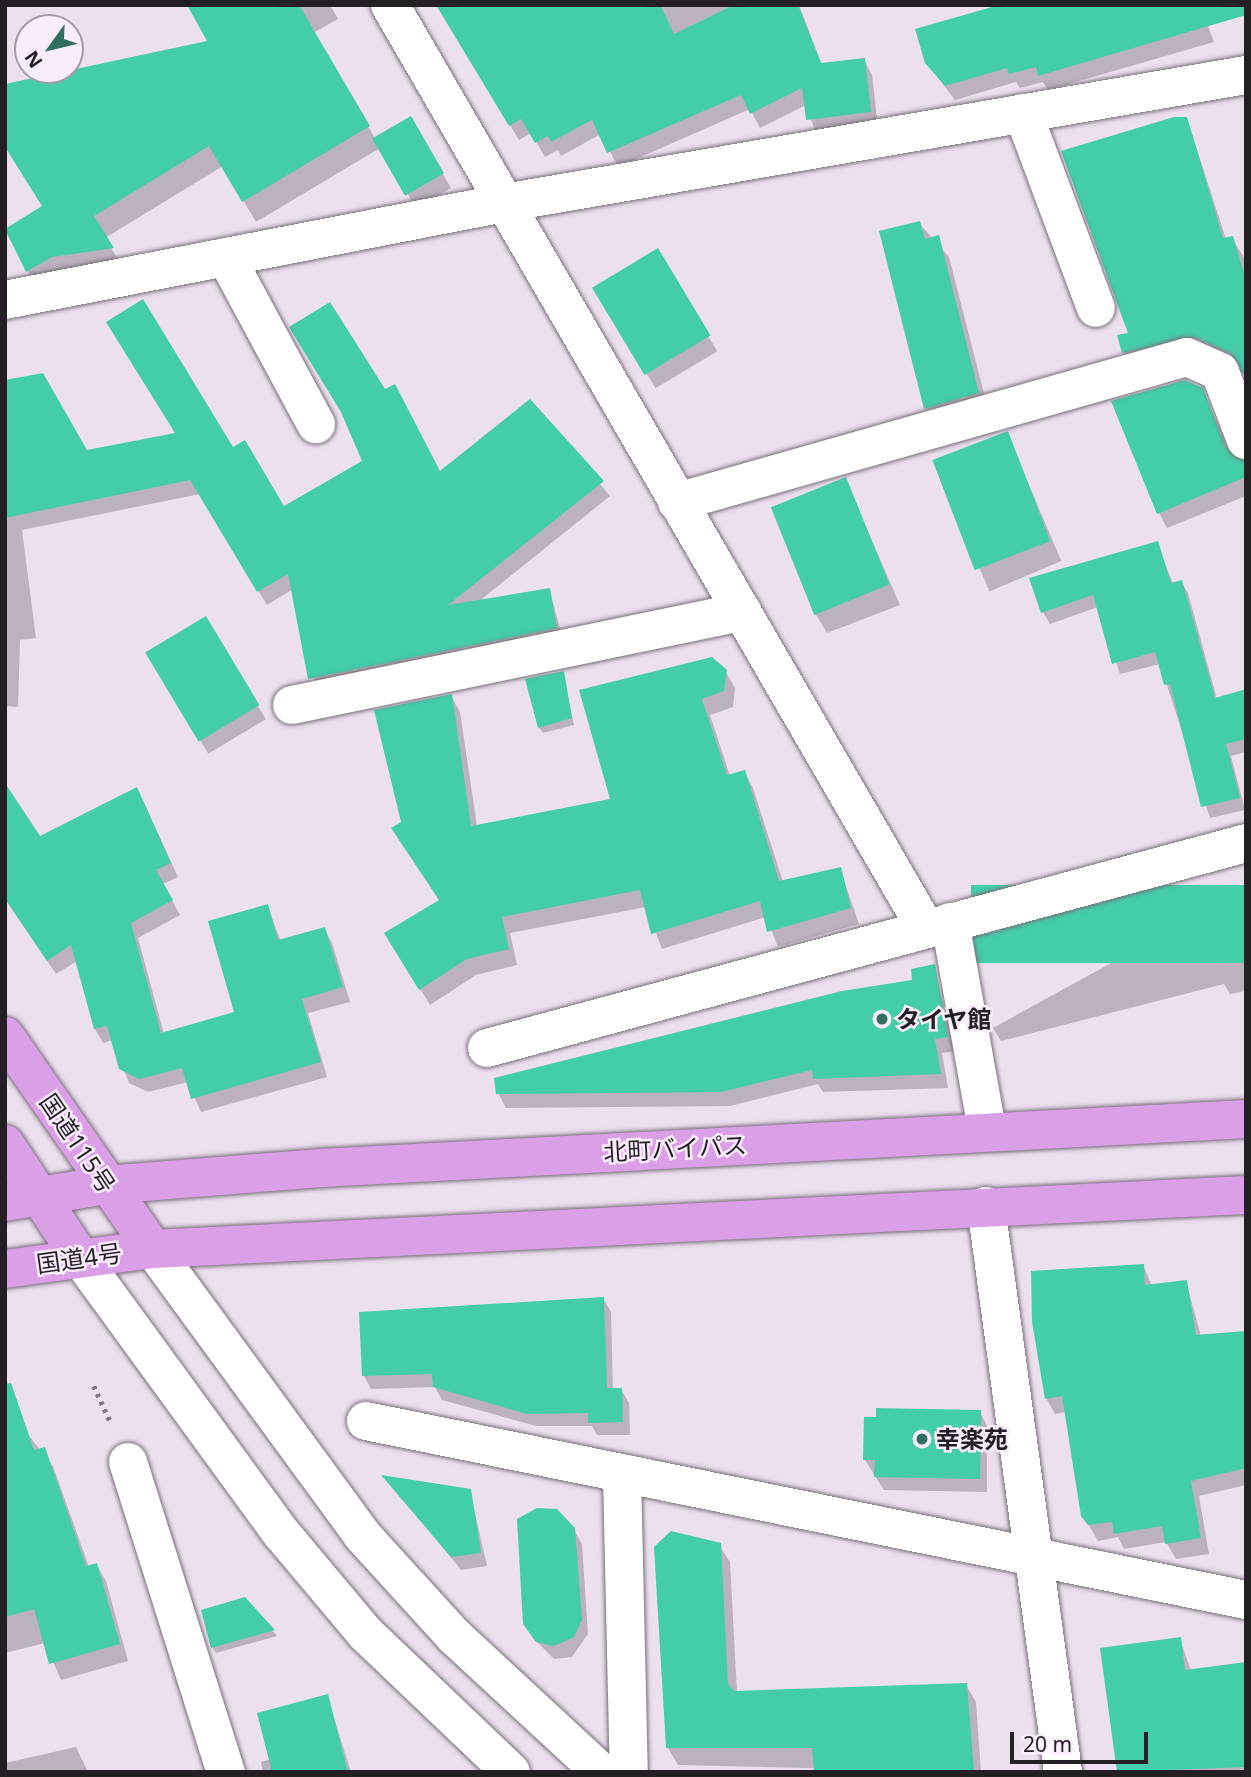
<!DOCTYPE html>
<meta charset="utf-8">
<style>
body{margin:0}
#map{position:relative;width:1251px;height:1777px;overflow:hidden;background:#ecdfee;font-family:"Noto Sans","Noto Sans JP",sans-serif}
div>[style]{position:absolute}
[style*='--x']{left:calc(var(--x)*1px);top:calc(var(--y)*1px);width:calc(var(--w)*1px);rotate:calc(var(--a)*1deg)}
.shadow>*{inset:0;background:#0003;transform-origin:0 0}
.building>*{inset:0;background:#44cda9;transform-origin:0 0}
.path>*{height:4.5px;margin-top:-2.25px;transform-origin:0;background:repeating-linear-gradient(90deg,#7f7680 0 3.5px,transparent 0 8.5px)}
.roads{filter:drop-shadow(0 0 2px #796e7b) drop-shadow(0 0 2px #796e7b)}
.minor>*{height:38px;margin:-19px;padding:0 19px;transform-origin:19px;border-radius:19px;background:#fff}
.highway>*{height:38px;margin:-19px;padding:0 19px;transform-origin:19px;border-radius:19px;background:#db9fe8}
.dots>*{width:19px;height:19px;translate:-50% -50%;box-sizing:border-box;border:4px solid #f9ecfc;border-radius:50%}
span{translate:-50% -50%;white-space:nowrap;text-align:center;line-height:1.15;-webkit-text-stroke:5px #f9ecfc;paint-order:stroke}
.poi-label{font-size:24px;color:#231f24;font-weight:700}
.left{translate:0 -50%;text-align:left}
.street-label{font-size:24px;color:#231f24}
.frame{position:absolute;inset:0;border:7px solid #231f24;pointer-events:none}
.north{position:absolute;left:14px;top:14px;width:70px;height:70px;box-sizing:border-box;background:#f9ecfc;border:2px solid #a39aa6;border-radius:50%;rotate:236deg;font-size:19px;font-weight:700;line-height:28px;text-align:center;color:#231f24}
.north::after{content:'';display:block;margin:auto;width:24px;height:32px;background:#31705e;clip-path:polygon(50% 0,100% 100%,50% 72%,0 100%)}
.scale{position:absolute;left:1010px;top:1732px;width:138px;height:32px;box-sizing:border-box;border:4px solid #231f24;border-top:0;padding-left:9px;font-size:21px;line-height:24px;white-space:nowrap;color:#231f24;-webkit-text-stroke:5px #f9ecfc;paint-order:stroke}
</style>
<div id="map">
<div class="shadow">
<i style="clip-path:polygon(189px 5px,330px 5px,338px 19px,313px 33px,375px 138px,410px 118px,451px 188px,416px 208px,380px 148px,256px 222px,223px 166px,105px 238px,124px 269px,40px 292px,5px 231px,44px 207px,210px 42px)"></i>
<i style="clip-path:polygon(439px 5px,799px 5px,822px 65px,864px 60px,872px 75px,878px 127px,816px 134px,806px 105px,760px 128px,750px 109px,618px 167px,601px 134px,561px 156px,558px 150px,545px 157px,531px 133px,519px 140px)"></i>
<i style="clip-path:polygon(1200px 5px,1214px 42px,1048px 90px,1043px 82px,1020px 88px,1016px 82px,955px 100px,927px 63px)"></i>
<i style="clip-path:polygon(1187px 119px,1226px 239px,1232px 238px,1246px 261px,1246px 374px,1191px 350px,1132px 367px,1124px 352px)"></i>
<i style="clip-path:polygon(919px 223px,949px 257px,989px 413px,937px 428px,926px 408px)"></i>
<i style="left:657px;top:251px;width:117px;height:72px;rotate:59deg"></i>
<i style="clip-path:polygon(5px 381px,86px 452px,233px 450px,284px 509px,365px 462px,384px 392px,440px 473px,530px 401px,610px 496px,478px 602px,549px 589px,564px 642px,318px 693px,293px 589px,267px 605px,200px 494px,22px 530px,36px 638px,20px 640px,18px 707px,5px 706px)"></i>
<i style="clip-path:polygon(1202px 390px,1234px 459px,1246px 461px,1246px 496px,1167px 528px,1159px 513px)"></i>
<i style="left:1007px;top:433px;width:139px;height:78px;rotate:67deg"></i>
<i style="clip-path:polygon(845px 479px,900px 605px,827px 633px,815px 613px)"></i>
<i style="clip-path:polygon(1157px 543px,1173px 584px,1181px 582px,1188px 593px,1217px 699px,1246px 691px,1246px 752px,1231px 756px,1245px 810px,1210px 818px,1160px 664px,1120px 674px,1098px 607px,1050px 624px,1043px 612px)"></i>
<i style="left:205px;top:618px;width:118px;height:67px;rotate:59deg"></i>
<i style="clip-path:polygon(726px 672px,735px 688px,733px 707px,710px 715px,730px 776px,744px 772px,753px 788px,783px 882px,840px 869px,859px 924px,778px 947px,766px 917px,662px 949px,646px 907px,510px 933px,517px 965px,476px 975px,430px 1005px,396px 950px,440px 902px,402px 823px,376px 712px,451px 696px,460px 712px,477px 826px,612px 801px)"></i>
<i style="clip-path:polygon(563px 673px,574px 725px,543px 733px,539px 727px)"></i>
<i style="clip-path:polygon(144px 803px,178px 877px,163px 884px,180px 915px,138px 938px,164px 1034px,236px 1013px,267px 906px,281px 941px,324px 929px,332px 943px,350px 1002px,308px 1013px,327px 1077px,201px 1112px,188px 1082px,148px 1092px,129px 1083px,113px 1040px,103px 1043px,95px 1029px,77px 961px,56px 974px,5px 898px,40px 838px)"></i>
<i style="clip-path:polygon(1246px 889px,1246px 991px,1230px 994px,1224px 984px,1001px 1041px,993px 1028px)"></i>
<i style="clip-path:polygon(934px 966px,955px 1051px,942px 1053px,948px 1088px,823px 1092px,818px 1084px,730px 1106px,506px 1108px,498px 1093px,914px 981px)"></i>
<i style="clip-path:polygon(1143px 1265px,1152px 1286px,1186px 1282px,1201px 1336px,1246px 1334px,1246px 1485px,1199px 1496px,1209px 1554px,1176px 1559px,1166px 1542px,1124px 1549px,1118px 1537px,1098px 1541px,1083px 1515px,1066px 1412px,1055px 1414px,1046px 1398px)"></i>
<i style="clip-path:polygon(603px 1298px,611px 1312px,613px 1390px,621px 1389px,629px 1403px,630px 1435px,597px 1435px,592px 1426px,536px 1426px,442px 1400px,435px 1387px,371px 1389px,364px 1376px,361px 1314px)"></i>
<i style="clip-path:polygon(980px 1412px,987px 1426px,987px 1492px,884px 1490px,865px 1460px)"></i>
<i style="clip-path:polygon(26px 1432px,53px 1466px,89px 1567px,96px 1565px,106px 1581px,128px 1661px,61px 1680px,45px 1643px,5px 1653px,5px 1440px)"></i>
<i style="clip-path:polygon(385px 1477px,470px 1491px,487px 1566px,461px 1570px)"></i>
<i style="clip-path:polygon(574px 1530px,582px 1544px,588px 1634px,572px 1657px,554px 1659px,533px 1638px)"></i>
<i style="clip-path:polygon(719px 1545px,730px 1562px,737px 1693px,966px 1685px,976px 1702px,981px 1772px,678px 1765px,668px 1748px)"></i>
<i style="clip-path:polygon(245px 1599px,277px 1636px,216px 1653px,212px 1647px)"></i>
<i style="clip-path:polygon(1180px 1639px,1191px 1671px,1246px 1663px,1246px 1772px,1119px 1772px)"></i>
<i style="clip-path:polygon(327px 1696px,351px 1772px,263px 1772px,261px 1762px,271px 1759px)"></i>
<i style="clip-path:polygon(76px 1747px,88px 1772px,5px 1772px,5px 1763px)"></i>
</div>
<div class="building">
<i style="clip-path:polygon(187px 5px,299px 5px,370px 126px,242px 202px,209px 146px,94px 216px,114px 248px,52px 257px,26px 272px,5px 229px,42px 206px,5px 147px,5px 84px,207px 41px)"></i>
<i style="clip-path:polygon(436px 5px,660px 5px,674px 34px,734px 5px,798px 5px,821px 63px,865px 58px,871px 112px,806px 120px,802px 88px,750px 114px,741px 95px,607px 153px,592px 120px,551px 142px,548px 136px,535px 143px,521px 119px,509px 126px)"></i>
<i style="clip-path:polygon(999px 5px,1245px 5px,1246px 15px,1038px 76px,1036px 67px,1009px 74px,1007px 68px,945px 86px,925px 63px,915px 29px)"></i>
<i style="left:411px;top:116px;width:66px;height:45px;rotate:60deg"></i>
<i style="clip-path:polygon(1174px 117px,1187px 117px,1223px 238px,1233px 236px,1246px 280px,1246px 378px,1230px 353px,1195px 337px,1122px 353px,1117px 335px,1128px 333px,1061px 151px)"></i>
<i style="clip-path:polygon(920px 221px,925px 239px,939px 235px,979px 393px,924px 409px,879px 231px)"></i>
<i style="left:658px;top:248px;width:102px;height:77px;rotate:59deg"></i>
<i style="clip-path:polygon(143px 299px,233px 447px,245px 440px,284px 506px,362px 461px,341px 412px,289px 327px,330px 302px,385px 389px,395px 384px,440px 471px,530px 399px,604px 481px,448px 605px,550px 588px,557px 628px,308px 679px,288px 574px,257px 592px,190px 480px,5px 518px,5px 380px,43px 373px,87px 450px,175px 433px,106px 322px)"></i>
<i style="clip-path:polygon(1185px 380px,1203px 388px,1226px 448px,1246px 461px,1246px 477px,1157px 514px,1111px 401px)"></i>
<i style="left:1008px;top:431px;width:118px;height:81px;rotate:69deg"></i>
<i style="left:846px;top:477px;width:116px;height:81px;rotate:68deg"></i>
<i style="clip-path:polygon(1158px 541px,1171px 583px,1182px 580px,1215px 698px,1246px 689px,1246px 739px,1226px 744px,1240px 798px,1201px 807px,1170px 684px,1164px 685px,1155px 652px,1112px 664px,1093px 595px,1041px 613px,1029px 578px)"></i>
<i style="left:206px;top:616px;width:104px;height:71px;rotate:59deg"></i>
<i style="clip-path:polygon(712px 657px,727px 670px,724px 691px,702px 699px,727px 775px,745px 770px,779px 881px,841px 867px,851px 908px,767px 932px,760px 901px,651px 934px,640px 890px,502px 917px,509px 949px,467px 959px,419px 990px,384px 933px,439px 900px,391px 828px,401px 822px,374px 710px,452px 694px,471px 826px,610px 799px,579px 690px)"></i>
<i style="clip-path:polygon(564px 671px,572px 718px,538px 728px,525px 679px)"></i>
<i style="clip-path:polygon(5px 783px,40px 836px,137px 787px,171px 863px,156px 870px,173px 900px,131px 923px,161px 1033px,234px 1012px,208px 921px,268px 904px,278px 940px,325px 927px,343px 987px,302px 999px,321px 1062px,191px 1099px,182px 1068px,139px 1079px,119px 1069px,107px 1026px,94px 1029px,71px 945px,47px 961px,5px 899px)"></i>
<i style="left:1246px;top:885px;width:78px;height:275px;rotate:90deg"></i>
<i style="clip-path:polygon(935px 964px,948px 1037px,935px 1039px,941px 1074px,813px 1079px,812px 1070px,721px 1092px,496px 1094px,494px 1078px,842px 991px,912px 980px,911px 969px)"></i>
<i style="clip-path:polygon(1144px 1264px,1145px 1285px,1187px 1280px,1196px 1335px,1246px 1331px,1246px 1468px,1191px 1481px,1201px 1538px,1165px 1544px,1162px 1526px,1114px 1534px,1112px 1522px,1088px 1525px,1081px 1516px,1062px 1396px,1045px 1399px,1032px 1322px,1031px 1271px)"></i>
<i style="clip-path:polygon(604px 1297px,607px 1388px,622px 1388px,623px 1422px,588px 1423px,588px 1413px,527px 1414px,433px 1387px,432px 1374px,362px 1376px,359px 1312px)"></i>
<i style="clip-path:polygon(11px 1383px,34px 1450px,45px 1447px,86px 1566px,97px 1563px,120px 1644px,49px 1664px,34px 1609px,5px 1617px,5px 1384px)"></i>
<i style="clip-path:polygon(876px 1408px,981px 1410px,980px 1479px,874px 1477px,875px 1460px,863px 1460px,864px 1417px,876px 1417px)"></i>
<i style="clip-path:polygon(381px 1475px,471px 1489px,481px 1553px,451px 1557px)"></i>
<i style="clip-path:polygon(537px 1508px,557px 1509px,575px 1528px,582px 1620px,574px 1637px,554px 1646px,536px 1642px,523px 1624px,517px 1519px)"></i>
<i style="clip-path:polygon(671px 1531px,721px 1543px,728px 1684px,734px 1691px,967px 1683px,974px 1772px,814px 1772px,812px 1748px,666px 1748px,654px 1547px)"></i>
<i style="clip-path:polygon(245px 1597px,275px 1630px,211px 1648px,201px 1610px)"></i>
<i style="clip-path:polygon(1181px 1637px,1185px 1670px,1246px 1662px,1246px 1767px,1117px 1772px,1100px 1648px)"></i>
<i style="clip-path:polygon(328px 1694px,348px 1772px,272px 1772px,257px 1713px)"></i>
</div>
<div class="path">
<i style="--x:94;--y:1386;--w:41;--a:65.3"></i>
</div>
<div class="roads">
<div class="minor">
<i style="--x:390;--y:5;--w:1066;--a:59.88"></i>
<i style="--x:1023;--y:113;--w:208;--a:69.5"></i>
<i style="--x:226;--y:257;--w:190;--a:61.7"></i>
<i style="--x:5;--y:300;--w:508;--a:-11"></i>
<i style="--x:504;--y:203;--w:753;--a:-9.79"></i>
<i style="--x:677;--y:502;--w:530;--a:-15.87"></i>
<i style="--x:1187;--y:357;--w:36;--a:24"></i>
<i style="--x:1220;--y:372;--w:73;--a:69.1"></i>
<i style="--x:292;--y:705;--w:460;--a:-11.7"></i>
<i style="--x:950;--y:922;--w:211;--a:79.9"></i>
<i style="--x:487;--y:1048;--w:786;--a:-15.11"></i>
<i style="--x:986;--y:1206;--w:571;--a:82.25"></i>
<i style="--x:153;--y:1249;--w:354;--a:53.8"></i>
<i style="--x:362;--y:1535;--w:137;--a:47.7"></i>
<i style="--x:454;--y:1636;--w:200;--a:42.8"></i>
<i style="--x:79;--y:1256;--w:344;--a:53.9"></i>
<i style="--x:282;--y:1534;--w:131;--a:50"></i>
<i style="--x:366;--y:1634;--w:200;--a:43.6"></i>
<i style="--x:366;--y:1421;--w:898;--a:11.5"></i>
<i style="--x:128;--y:1462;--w:325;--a:72.5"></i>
<i style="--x:622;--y:1474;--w:298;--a:88.7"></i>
</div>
<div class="highway">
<i style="--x:5;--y:1036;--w:259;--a:55.2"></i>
<i style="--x:5;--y:1144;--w:134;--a:56.5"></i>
<i style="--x:5;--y:1202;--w:101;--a:-9.6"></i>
<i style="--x:105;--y:1185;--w:217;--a:-4.5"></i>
<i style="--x:321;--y:1168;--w:926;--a:-3.03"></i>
<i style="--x:5;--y:1269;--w:149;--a:-7.7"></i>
<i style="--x:153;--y:1249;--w:1094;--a:-2.83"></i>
</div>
</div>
<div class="dots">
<i style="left:882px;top:1019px;background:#31705e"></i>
<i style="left:922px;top:1439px;background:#31705e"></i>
</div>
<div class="poi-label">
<span class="left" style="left:896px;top:1019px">タイヤ館</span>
<span class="left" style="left:936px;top:1439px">幸楽苑</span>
</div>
<div class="street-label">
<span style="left:78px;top:1143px;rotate:56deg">国道115号</span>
<span style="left:675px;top:1148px;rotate:-3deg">北町バイパス</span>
<span style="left:79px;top:1258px;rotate:-8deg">国道4号</span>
</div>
<div class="frame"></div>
<div class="north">N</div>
<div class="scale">20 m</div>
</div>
